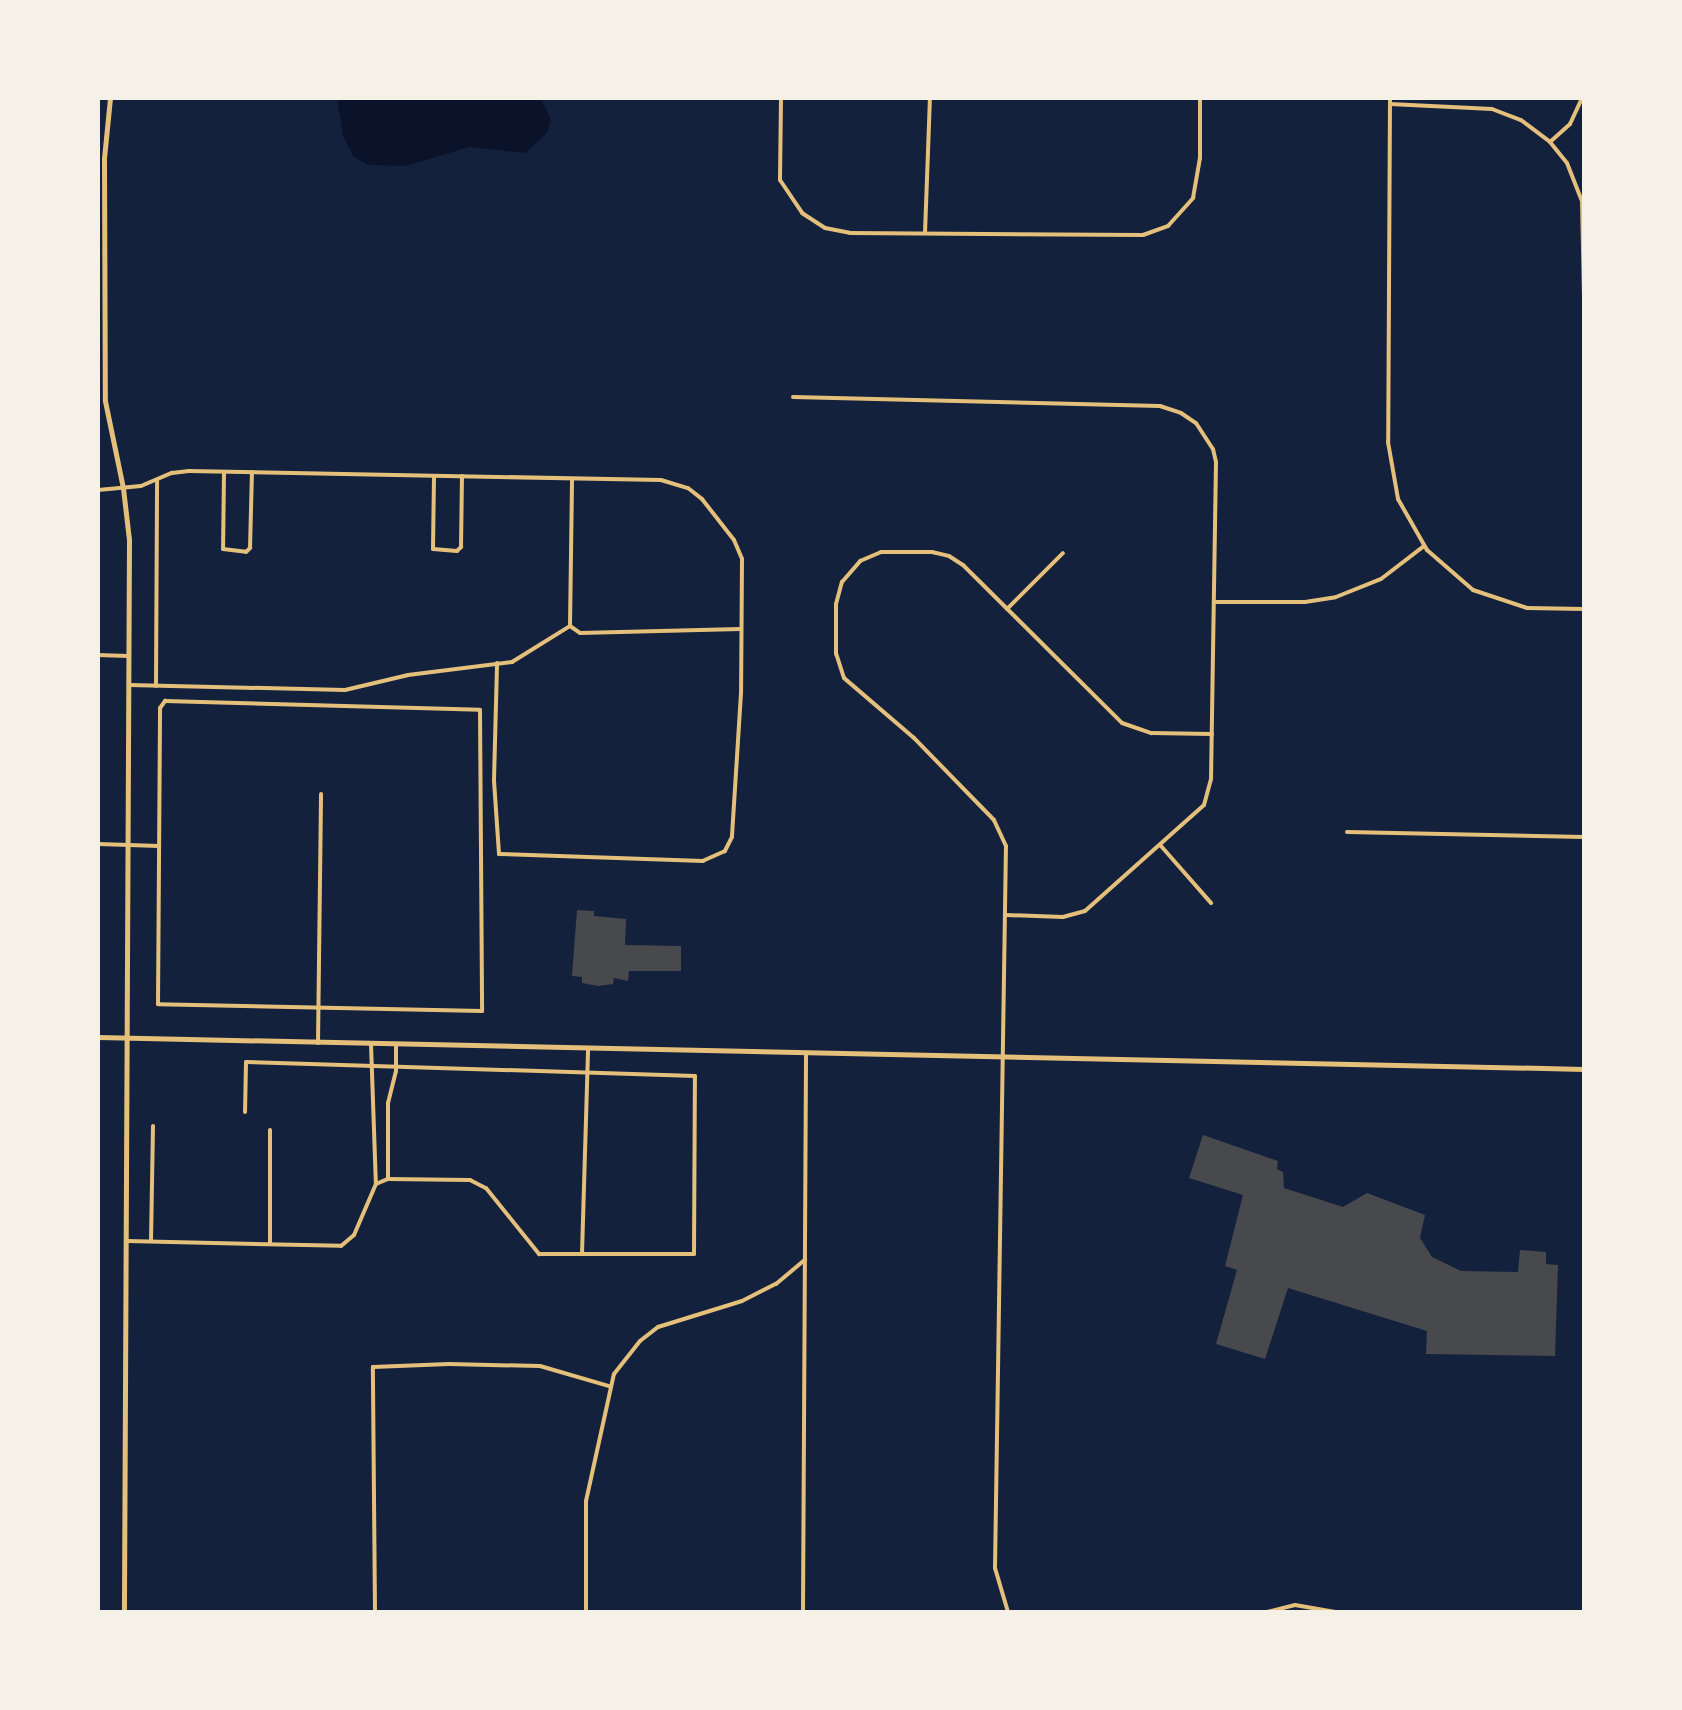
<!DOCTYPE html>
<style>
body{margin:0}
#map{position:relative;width:1682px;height:1710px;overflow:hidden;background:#14213d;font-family:Poppins,sans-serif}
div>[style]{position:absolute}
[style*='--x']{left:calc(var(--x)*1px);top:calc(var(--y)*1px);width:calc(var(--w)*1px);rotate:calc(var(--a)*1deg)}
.water>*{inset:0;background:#0b132b}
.building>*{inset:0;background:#48494c}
.minor>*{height:4px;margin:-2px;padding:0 2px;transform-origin:2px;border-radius:2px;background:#e5c07b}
.tertiary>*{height:5px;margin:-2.5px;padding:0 2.5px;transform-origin:2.5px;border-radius:2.5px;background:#e5c07b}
span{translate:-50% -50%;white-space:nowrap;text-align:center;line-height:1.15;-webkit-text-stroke:6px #f6f1e7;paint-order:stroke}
.frame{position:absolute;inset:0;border:100px solid #f6f1e7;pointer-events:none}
</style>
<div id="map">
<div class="water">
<i style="clip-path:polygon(337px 98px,541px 98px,551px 120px,547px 133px,525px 153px,469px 147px,406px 166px,368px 165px,353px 156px,343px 135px)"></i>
</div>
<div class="building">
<i style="clip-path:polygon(577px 910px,594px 911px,594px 916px,626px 919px,625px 945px,681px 946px,681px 971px,629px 971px,628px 981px,614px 978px,613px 984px,598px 986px,582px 983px,582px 977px,572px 976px)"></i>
<i style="clip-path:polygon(1203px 1135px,1278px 1161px,1277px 1169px,1283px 1172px,1284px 1188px,1343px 1207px,1367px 1193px,1425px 1215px,1420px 1238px,1432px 1257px,1461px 1271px,1518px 1272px,1520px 1250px,1546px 1252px,1546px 1264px,1558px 1265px,1555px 1356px,1426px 1354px,1427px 1331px,1288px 1288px,1265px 1359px,1216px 1344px,1237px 1270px,1225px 1266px,1243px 1195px,1189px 1178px)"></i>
</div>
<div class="minor">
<i style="--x:781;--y:98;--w:82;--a:90.7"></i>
<i style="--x:780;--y:180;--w:40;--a:56"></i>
<i style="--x:802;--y:213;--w:27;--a:33"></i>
<i style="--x:825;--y:228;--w:25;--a:11"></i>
<i style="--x:850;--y:233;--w:293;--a:0.4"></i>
<i style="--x:1143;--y:235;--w:27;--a:-20"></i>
<i style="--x:1168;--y:226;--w:38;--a:-48"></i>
<i style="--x:1193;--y:198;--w:41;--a:-80.1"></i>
<i style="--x:1200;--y:158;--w:60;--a:-90"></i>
<i style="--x:1390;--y:98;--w:344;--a:90.3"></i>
<i style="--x:1388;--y:442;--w:58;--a:80"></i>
<i style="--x:1398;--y:499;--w:59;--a:60.4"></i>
<i style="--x:1427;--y:550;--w:61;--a:41"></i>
<i style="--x:1473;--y:590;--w:57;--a:18.4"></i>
<i style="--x:1527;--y:608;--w:57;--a:1"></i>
<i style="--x:1390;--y:104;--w:102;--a:2.8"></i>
<i style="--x:1492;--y:109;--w:31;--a:21"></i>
<i style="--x:1521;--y:120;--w:36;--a:37"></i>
<i style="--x:1550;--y:142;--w:27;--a:51"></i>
<i style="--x:1567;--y:163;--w:41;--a:68.5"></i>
<i style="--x:1582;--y:201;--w:92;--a:88.8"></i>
<i style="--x:1550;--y:142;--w:27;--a:-42"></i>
<i style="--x:1570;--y:124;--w:29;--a:-65"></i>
<i style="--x:925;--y:233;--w:135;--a:-87.9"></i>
<i style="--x:793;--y:397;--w:367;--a:1.4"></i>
<i style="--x:1160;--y:406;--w:22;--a:18"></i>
<i style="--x:1181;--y:413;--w:18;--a:34"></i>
<i style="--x:1196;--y:423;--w:31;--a:57"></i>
<i style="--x:1213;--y:449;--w:13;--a:77"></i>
<i style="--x:1216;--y:462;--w:317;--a:90.9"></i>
<i style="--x:1211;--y:779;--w:27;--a:105"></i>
<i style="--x:1204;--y:805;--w:159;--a:138.3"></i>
<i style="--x:1085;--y:911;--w:23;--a:165"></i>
<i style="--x:1063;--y:917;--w:57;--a:-178"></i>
<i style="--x:224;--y:472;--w:77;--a:90.7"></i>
<i style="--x:223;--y:549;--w:23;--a:7"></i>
<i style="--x:246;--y:552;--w:6;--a:-45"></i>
<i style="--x:250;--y:548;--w:76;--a:-88.5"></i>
<i style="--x:434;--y:477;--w:72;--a:90.8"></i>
<i style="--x:433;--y:549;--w:24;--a:5"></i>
<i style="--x:457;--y:551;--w:6;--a:-45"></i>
<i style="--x:461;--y:547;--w:71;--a:-89.2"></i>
<i style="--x:98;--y:490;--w:43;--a:-5.3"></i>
<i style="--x:141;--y:486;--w:34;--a:-23"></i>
<i style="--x:172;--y:473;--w:17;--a:-7"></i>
<i style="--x:189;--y:471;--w:472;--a:1.1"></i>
<i style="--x:661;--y:480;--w:28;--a:17"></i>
<i style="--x:688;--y:488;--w:18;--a:38"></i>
<i style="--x:702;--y:499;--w:52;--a:52"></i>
<i style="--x:734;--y:540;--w:21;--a:67"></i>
<i style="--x:742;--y:559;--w:134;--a:90.4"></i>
<i style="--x:741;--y:693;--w:144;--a:93.6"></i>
<i style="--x:732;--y:837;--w:16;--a:117"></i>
<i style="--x:725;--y:851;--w:24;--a:156"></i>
<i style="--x:703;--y:861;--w:204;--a:-178"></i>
<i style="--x:499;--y:854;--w:74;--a:-93.9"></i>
<i style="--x:494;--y:780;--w:117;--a:-88.5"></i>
<i style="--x:1215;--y:602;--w:90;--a:0"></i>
<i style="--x:1305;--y:602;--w:31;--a:-9"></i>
<i style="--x:1336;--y:597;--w:48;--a:-21.8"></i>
<i style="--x:1381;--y:579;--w:54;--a:-37.5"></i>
<i style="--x:1007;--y:609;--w:79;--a:-45"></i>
<i style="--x:570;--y:626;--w:12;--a:35"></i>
<i style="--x:580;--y:633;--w:160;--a:-1.4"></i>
<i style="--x:570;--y:626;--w:147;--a:-89.2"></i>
<i style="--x:98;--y:655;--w:30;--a:2"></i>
<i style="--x:129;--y:685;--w:216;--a:1.3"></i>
<i style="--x:345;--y:690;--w:65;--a:-13.4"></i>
<i style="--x:408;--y:675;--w:105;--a:-7.1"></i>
<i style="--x:512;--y:662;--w:68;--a:-31.8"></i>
<i style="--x:156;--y:686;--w:205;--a:-89.7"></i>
<i style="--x:165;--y:701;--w:315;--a:1.6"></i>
<i style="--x:480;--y:710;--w:301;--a:89.6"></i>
<i style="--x:482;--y:1011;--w:324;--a:-178.8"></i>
<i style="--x:158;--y:1004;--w:296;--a:-89.6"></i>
<i style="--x:160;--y:708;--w:9;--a:-54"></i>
<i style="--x:1347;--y:832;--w:237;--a:1.2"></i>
<i style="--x:98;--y:844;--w:61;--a:1.9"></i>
<i style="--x:1161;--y:846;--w:76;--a:48.7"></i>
<i style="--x:318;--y:1043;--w:249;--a:-89.3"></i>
<i style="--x:371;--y:1044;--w:140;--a:88"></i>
<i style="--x:388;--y:1179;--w:76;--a:-90"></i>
<i style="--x:388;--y:1103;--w:33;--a:-76"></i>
<i style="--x:396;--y:1071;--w:26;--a:-90"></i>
<i style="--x:127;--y:1241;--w:214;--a:1.3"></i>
<i style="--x:341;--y:1246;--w:17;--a:-40"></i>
<i style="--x:354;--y:1235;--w:56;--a:-66.7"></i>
<i style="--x:376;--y:1184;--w:13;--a:-23"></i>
<i style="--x:388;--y:1179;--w:82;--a:0.7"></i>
<i style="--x:470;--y:1180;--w:18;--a:27"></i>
<i style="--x:486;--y:1188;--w:85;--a:51.2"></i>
<i style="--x:539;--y:1254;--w:155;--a:0"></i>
<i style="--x:694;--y:1254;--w:178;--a:-89.7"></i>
<i style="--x:695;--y:1076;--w:449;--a:-178.2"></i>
<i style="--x:246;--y:1062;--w:50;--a:91.1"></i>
<i style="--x:151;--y:1241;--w:115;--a:-89"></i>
<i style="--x:270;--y:1244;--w:114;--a:-90"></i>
<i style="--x:582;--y:1254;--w:205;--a:-88.3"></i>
<i style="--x:375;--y:1612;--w:245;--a:-90.5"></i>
<i style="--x:373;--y:1367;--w:76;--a:-2.3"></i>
<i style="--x:449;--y:1364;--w:91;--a:1.3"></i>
<i style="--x:540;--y:1366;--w:72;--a:16.2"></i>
<i style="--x:586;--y:1612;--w:111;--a:-90"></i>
<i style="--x:586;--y:1501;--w:130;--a:-77.6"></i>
<i style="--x:614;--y:1374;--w:42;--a:-51.8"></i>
<i style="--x:640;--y:1341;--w:23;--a:-38"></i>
<i style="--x:658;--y:1327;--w:88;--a:-17.2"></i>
<i style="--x:742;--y:1301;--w:38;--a:-27"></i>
<i style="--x:776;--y:1284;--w:38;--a:-40"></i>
<i style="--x:803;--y:1612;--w:559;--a:-89.69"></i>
<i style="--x:1008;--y:1612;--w:46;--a:-106.5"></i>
<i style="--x:995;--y:1568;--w:722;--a:-89.13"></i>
<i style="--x:1006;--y:846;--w:29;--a:-115"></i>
<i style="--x:994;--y:820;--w:115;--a:-134.3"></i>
<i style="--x:914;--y:738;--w:92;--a:-139.4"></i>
<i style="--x:844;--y:678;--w:25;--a:-108"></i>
<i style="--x:836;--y:654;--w:50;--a:-90"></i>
<i style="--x:836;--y:604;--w:23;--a:-75"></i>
<i style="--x:842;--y:582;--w:28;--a:-49"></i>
<i style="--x:860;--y:561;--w:23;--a:-23"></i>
<i style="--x:881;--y:552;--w:51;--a:0"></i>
<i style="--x:932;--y:552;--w:17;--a:13"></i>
<i style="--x:949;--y:556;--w:17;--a:33"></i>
<i style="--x:963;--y:565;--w:224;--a:44.8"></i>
<i style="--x:1122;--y:723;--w:31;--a:19"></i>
<i style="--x:1151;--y:733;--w:61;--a:0.9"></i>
<i style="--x:1267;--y:1612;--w:29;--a:-14"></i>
<i style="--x:1295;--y:1605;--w:41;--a:9.9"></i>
</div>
<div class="tertiary">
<i style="--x:110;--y:98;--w:60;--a:95.7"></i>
<i style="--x:104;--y:158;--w:243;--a:89.8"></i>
<i style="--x:105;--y:401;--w:89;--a:78.3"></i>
<i style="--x:123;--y:488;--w:52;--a:83.4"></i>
<i style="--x:129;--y:540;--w:1072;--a:90.27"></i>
<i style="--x:98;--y:1037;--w:1486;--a:1.23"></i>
</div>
<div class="frame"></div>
</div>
